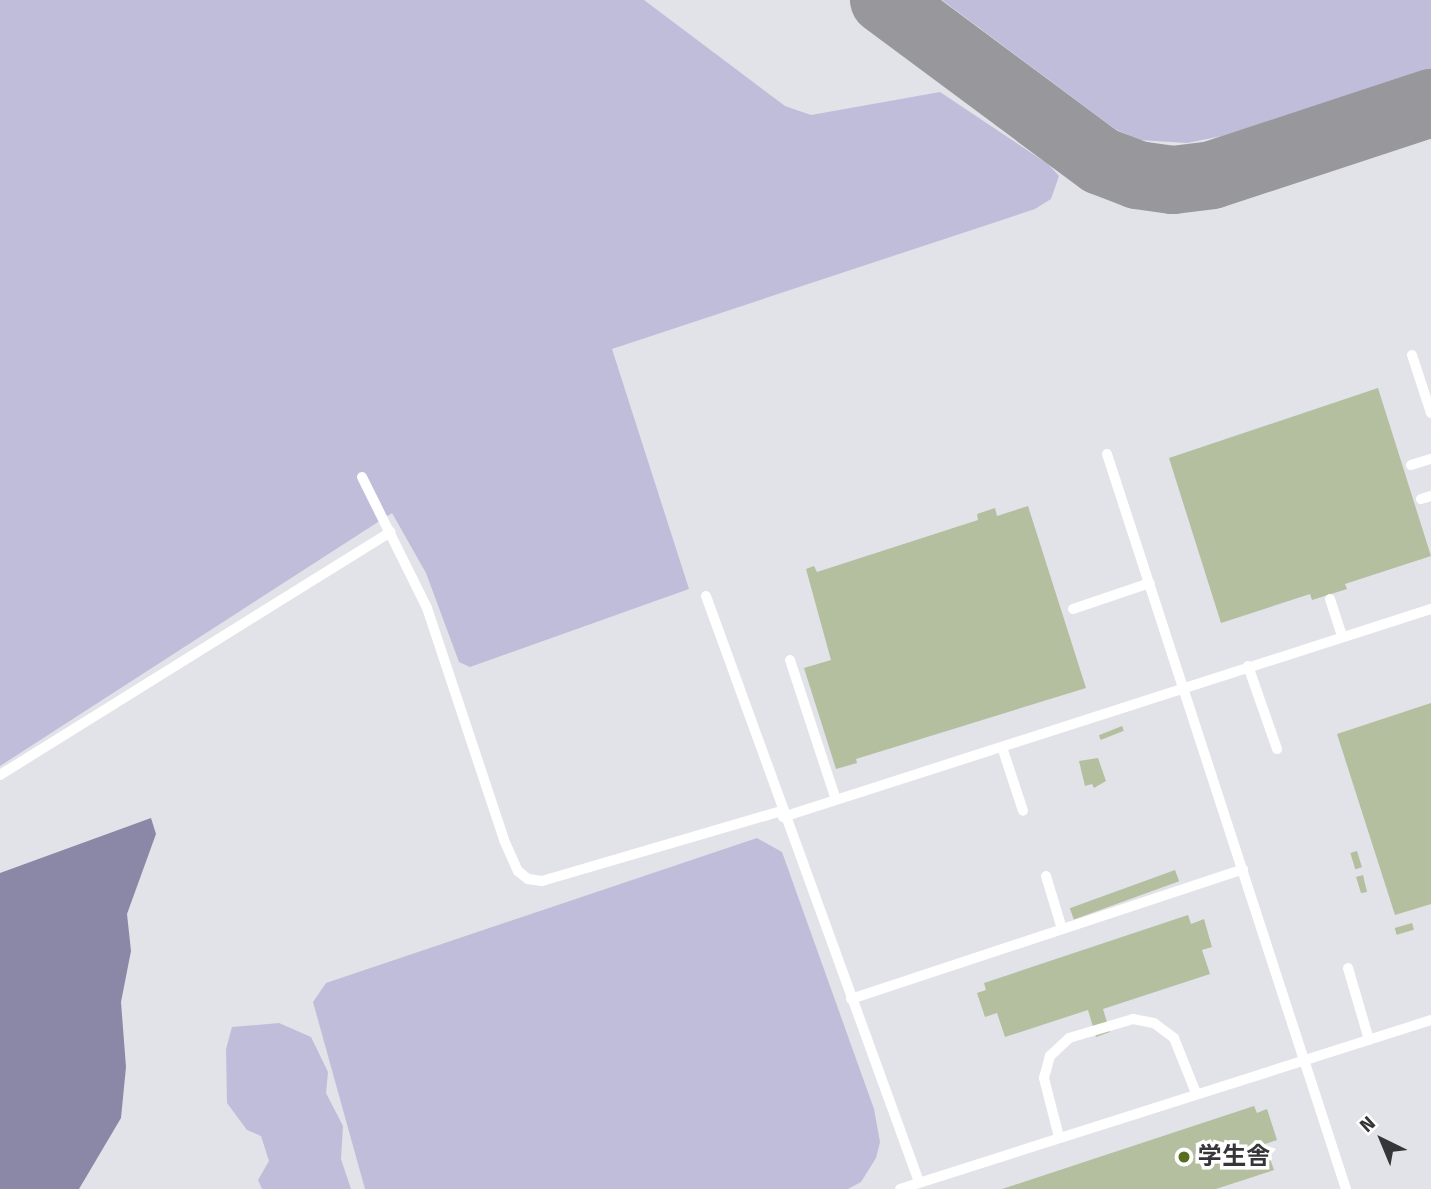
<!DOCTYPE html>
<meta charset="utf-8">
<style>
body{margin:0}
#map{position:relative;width:1431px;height:1189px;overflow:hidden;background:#e2e2e9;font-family:"Fira Sans","Noto Sans JP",sans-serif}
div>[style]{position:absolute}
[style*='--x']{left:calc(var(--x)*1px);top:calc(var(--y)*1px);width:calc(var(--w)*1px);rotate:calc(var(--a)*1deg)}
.green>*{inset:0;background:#c0bddb}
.water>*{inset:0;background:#8b88a7}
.taxiway>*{height:68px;margin:-34px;padding:0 34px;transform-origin:34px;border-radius:34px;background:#97979c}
.building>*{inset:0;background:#b4bf9f;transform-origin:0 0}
.service>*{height:10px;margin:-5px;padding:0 5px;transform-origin:5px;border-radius:5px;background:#fff}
.dots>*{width:19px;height:19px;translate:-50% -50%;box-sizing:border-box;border:4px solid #fff;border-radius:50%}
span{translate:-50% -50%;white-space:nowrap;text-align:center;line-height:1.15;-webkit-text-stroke:7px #fff;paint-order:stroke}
.poi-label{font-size:24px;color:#363638;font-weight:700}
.left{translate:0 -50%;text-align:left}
.north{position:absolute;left:1347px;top:1105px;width:70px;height:70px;-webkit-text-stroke:5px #fff;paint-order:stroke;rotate:317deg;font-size:19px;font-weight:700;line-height:28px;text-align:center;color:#363638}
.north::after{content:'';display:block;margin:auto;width:24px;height:32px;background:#363638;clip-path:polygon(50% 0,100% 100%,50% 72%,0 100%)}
</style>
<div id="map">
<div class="green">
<i style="clip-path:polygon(0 0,644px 0,785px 106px,811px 115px,940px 92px,1048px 164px,1059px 176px,1051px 199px,1035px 209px,612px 349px,689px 589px,470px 667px,459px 662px,426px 573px,392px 513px,0 766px)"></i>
<i style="clip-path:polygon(942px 0,1431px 0,1431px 69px,1222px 136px,1187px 143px,1139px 140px,1115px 129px)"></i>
<i style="clip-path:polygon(757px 838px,782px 852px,874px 1109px,880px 1142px,876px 1158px,861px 1182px,848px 1189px,365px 1189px,313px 1002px,326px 983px)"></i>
<i style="clip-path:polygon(279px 1023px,311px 1037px,328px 1072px,326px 1093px,343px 1126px,341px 1159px,351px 1189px,262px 1189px,258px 1180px,269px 1161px,261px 1136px,247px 1130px,227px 1103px,226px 1049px,232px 1027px)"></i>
</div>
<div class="water">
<i style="clip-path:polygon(151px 818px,156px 834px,127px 914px,131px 951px,121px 1002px,126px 1067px,121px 1118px,79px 1189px,0 1189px,0 873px)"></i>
</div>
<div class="taxiway">
<i style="--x:884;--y:0;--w:270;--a:36.6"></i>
<i style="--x:1101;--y:161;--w:39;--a:21"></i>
<i style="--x:1137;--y:175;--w:36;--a:8"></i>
<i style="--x:1173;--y:180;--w:39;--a:-7"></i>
<i style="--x:1212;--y:175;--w:231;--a:-18.2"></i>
</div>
<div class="building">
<i style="clip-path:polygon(1378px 388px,1431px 556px,1345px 584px,1347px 589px,1312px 600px,1310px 594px,1221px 623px,1169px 458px)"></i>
<i style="clip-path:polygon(1028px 506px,1086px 688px,856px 759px,857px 763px,836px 769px,804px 668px,831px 660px,806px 569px,814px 566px,817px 572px,978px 520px,977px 514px,995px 508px,997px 516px)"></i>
<i style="clip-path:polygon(1431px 703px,1431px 904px,1395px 915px,1337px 734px)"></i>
<i style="left:1122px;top:726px;width:5px;height:25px;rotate:68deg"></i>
<i style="clip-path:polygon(1098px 758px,1106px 781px,1094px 788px,1092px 784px,1085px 786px,1079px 761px)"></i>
<i style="left:1357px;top:851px;width:17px;height:7px;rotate:73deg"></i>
<i style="left:1175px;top:870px;width:12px;height:112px;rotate:70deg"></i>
<i style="clip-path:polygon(1363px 875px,1367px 892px,1361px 893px,1356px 877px)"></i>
<i style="clip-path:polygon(1188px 915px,1191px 924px,1204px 919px,1212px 947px,1202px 950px,1210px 974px,1103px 1009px,1110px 1032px,1096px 1037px,1088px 1010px,1005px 1037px,997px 1013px,985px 1017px,977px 993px,986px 990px,984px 983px)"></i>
<i style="left:1412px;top:923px;width:7px;height:18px;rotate:74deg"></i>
<i style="clip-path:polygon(1254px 1106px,1257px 1113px,1267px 1109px,1277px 1140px,1265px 1144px,1274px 1170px,1216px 1189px,1002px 1189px)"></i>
</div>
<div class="service">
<i style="--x:1412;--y:355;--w:61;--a:71.9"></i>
<i style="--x:1107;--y:454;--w:773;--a:71.99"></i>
<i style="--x:1411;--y:465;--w:21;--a:-17"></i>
<i style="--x:362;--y:477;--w:146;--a:63.6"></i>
<i style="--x:427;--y:608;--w:244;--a:71.6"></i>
<i style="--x:504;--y:840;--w:34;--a:66"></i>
<i style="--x:518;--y:871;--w:13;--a:39"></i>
<i style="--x:528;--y:879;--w:14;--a:8"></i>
<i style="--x:542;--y:881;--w:249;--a:-16.3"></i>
<i style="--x:1421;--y:499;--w:10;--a:-17"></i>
<i style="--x:706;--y:596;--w:624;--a:70.02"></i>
<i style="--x:1330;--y:599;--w:40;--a:72"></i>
<i style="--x:1073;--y:609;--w:81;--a:-18.7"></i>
<i style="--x:790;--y:660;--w:147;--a:71.8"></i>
<i style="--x:1248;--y:666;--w:88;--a:70.7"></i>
<i style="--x:1002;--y:747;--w:67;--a:71.8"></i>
<i style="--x:0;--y:775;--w:460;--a:-31.9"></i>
<i style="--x:783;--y:817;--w:681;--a:-17.8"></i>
<i style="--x:1046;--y:876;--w:55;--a:73.2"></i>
<i style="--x:1348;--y:968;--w:75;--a:73.7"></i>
<i style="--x:851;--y:999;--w:413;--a:-18.3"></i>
<i style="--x:1059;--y:1137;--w:61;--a:-104.3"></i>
<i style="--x:1044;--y:1078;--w:23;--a:-75"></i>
<i style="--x:1050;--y:1056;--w:26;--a:-43"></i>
<i style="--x:1069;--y:1038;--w:67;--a:-16.5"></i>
<i style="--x:1133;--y:1019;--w:21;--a:11"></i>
<i style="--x:1154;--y:1023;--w:25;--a:37"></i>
<i style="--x:1174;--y:1038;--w:59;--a:68.2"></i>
<i style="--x:900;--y:1189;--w:557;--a:-17.65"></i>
</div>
<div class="dots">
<i style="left:1184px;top:1157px;background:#586e1d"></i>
</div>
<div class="poi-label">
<span class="left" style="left:1198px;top:1157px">学生舎</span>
</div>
<div class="north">N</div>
</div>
